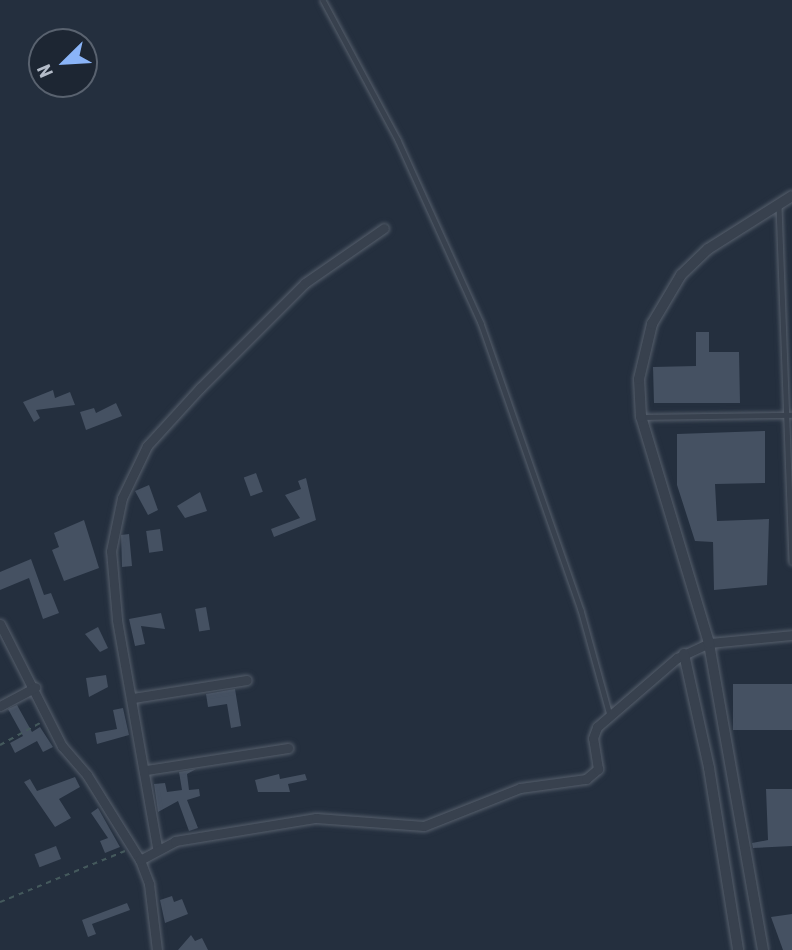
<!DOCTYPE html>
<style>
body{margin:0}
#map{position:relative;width:792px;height:950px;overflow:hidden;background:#242f3e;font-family:"Roboto Condensed",sans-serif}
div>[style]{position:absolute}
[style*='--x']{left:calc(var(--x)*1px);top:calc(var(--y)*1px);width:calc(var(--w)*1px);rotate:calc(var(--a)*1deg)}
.building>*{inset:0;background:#455162;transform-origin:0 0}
.path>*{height:2px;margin-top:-1px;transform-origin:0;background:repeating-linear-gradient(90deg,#44595c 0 5px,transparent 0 10px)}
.roads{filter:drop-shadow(0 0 2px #565f6c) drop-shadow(0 0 2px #565f6c)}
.service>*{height:4.5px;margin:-2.25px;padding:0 2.25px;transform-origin:2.25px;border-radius:2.25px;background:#38414e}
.minor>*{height:9px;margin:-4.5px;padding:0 4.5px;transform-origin:4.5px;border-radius:4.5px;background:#38414e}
.tertiary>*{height:10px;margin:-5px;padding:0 5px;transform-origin:5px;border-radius:5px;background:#38414e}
span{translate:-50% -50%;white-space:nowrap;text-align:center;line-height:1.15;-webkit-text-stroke:5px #1d2633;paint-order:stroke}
.north{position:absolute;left:28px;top:28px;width:70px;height:70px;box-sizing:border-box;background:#1d2633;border:2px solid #59626f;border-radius:50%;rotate:246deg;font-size:19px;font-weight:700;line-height:28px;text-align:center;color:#b4bcc9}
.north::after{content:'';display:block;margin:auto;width:24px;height:32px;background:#8ab4f8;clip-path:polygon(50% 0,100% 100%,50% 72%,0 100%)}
</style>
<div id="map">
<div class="building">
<i style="clip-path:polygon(696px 332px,709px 332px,709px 352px,739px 352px,740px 403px,654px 403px,653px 367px,696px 366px)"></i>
<i style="clip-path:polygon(53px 390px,55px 398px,70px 392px,75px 405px,36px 410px,40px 418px,34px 422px,23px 402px)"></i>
<i style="clip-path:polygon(116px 403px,122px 416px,86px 430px,80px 412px,94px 408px,96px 413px)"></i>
<i style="clip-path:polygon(765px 431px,765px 483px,715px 484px,717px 521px,769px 519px,767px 585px,714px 590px,713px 542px,695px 541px,677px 485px,677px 434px)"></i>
<i style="left:256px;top:473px;width:20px;height:13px;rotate:70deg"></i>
<i style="clip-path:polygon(306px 478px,316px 520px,274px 537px,271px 529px,300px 518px,285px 495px,301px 489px,298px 481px)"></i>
<i style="clip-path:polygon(149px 485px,158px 510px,148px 515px,135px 491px)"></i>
<i style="clip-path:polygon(200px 492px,207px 511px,185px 518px,177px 506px)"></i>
<i style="clip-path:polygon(84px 520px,99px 568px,64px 581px,52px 550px,59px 547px,54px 533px)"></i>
<i style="left:160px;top:529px;width:22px;height:14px;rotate:82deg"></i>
<i style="clip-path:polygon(129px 534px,132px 566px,122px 567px,121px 535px)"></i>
<i style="clip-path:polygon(31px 559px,44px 595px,51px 593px,59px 613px,43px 619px,29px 578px,0 590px,0 572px)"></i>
<i style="left:206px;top:607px;width:23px;height:11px;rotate:80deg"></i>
<i style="clip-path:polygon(161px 613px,165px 629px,141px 626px,145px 644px,135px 646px,129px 619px)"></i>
<i style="clip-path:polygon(98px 627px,108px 648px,100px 652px,85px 634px)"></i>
<i style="clip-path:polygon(106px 675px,108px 687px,89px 697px,86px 678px)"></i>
<i style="left:792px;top:684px;width:46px;height:59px;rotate:90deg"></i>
<i style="clip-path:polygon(235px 689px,241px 726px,231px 728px,227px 704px,208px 707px,206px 694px)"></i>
<i style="clip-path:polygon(17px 705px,32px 732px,40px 727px,53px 747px,43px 752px,37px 741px,15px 753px,10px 743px,23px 736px,8px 709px)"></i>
<i style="clip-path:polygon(123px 708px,129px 735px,97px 744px,95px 733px,117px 729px,113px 710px)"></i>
<i style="clip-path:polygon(196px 769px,187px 774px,189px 790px,199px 789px,200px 796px,187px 800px,198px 828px,189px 831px,178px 801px,158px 812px,154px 784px,165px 783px,167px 792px,182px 790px,179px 772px)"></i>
<i style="clip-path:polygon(279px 774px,280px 779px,305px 774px,307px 780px,288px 784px,290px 792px,258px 792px,255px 780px)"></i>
<i style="clip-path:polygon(75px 777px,80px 787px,59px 799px,71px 818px,55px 827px,24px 782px,30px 779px,37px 791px)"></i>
<i style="clip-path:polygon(766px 789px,792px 789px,792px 846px,753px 848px,752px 843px,768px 840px)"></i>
<i style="clip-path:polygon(98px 808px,120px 847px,105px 853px,100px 841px,108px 838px,91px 813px)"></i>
<i style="left:56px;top:846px;width:14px;height:23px;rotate:69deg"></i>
<i style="clip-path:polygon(172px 896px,174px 902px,182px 899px,188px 914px,165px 923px,160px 900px)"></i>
<i style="clip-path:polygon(127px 903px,130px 910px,92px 924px,96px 934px,88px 937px,82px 920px)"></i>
<i style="clip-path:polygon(792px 914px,792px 950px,783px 950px,771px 917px)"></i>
<i style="clip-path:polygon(191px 935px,195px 941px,202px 938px,208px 950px,178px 950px)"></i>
</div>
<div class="path">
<i style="--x:0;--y:745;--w:48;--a:-28.7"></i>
<i style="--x:0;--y:902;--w:135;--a:-22.2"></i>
</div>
<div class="roads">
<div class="service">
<i style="--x:323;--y:0;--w:159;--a:61.8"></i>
<i style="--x:398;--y:140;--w:201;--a:65.6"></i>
<i style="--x:481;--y:323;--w:304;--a:70.8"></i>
<i style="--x:581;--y:610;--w:109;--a:74.6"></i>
<i style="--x:779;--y:206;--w:356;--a:87.9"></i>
<i style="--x:642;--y:417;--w:150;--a:-0.8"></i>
</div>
<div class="minor">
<i style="--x:0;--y:624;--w:137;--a:63.1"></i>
<i style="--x:62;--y:746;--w:38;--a:49"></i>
<i style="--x:87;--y:775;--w:100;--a:58.1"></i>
<i style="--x:140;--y:860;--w:26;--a:69"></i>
<i style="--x:149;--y:884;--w:66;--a:83.1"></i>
<i style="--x:133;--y:698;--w:115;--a:-9"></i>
<i style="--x:0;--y:706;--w:40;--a:-28"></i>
<i style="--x:146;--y:770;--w:144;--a:-8.8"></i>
<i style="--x:157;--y:847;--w:231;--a:-100"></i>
<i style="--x:117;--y:619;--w:68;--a:-95"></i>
<i style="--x:111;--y:551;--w:54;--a:-78.3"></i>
<i style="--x:122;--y:498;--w:58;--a:-64.3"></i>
<i style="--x:147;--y:446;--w:79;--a:-47.6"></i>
<i style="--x:200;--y:388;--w:148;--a:-45"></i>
<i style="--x:305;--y:283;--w:96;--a:-34.8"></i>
<i style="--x:140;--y:860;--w:40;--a:-28"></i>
<i style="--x:175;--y:841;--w:143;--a:-9.3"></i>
<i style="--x:316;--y:818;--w:108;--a:4.2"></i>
<i style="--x:424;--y:826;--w:103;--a:-21.6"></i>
<i style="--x:520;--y:788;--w:67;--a:-7.8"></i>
<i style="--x:586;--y:779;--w:16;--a:-40"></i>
<i style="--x:598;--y:769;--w:31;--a:-99"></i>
<i style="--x:593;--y:738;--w:12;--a:-70"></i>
<i style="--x:597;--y:727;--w:106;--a:-40.8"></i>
<i style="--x:677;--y:658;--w:35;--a:-25"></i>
<i style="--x:709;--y:643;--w:83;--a:-5.5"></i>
</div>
<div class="tertiary">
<i style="--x:684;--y:654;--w:117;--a:77.6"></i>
<i style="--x:709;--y:768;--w:184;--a:80.9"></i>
<i style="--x:763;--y:950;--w:312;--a:-100"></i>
<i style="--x:709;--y:643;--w:236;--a:-106.7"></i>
<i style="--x:641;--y:417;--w:38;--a:-93"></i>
<i style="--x:639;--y:379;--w:57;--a:-76.7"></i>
<i style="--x:652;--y:324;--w:57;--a:-59.4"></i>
<i style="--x:681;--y:275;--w:37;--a:-44"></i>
<i style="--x:708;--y:249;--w:99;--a:-32.2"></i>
</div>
</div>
<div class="north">N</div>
</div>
